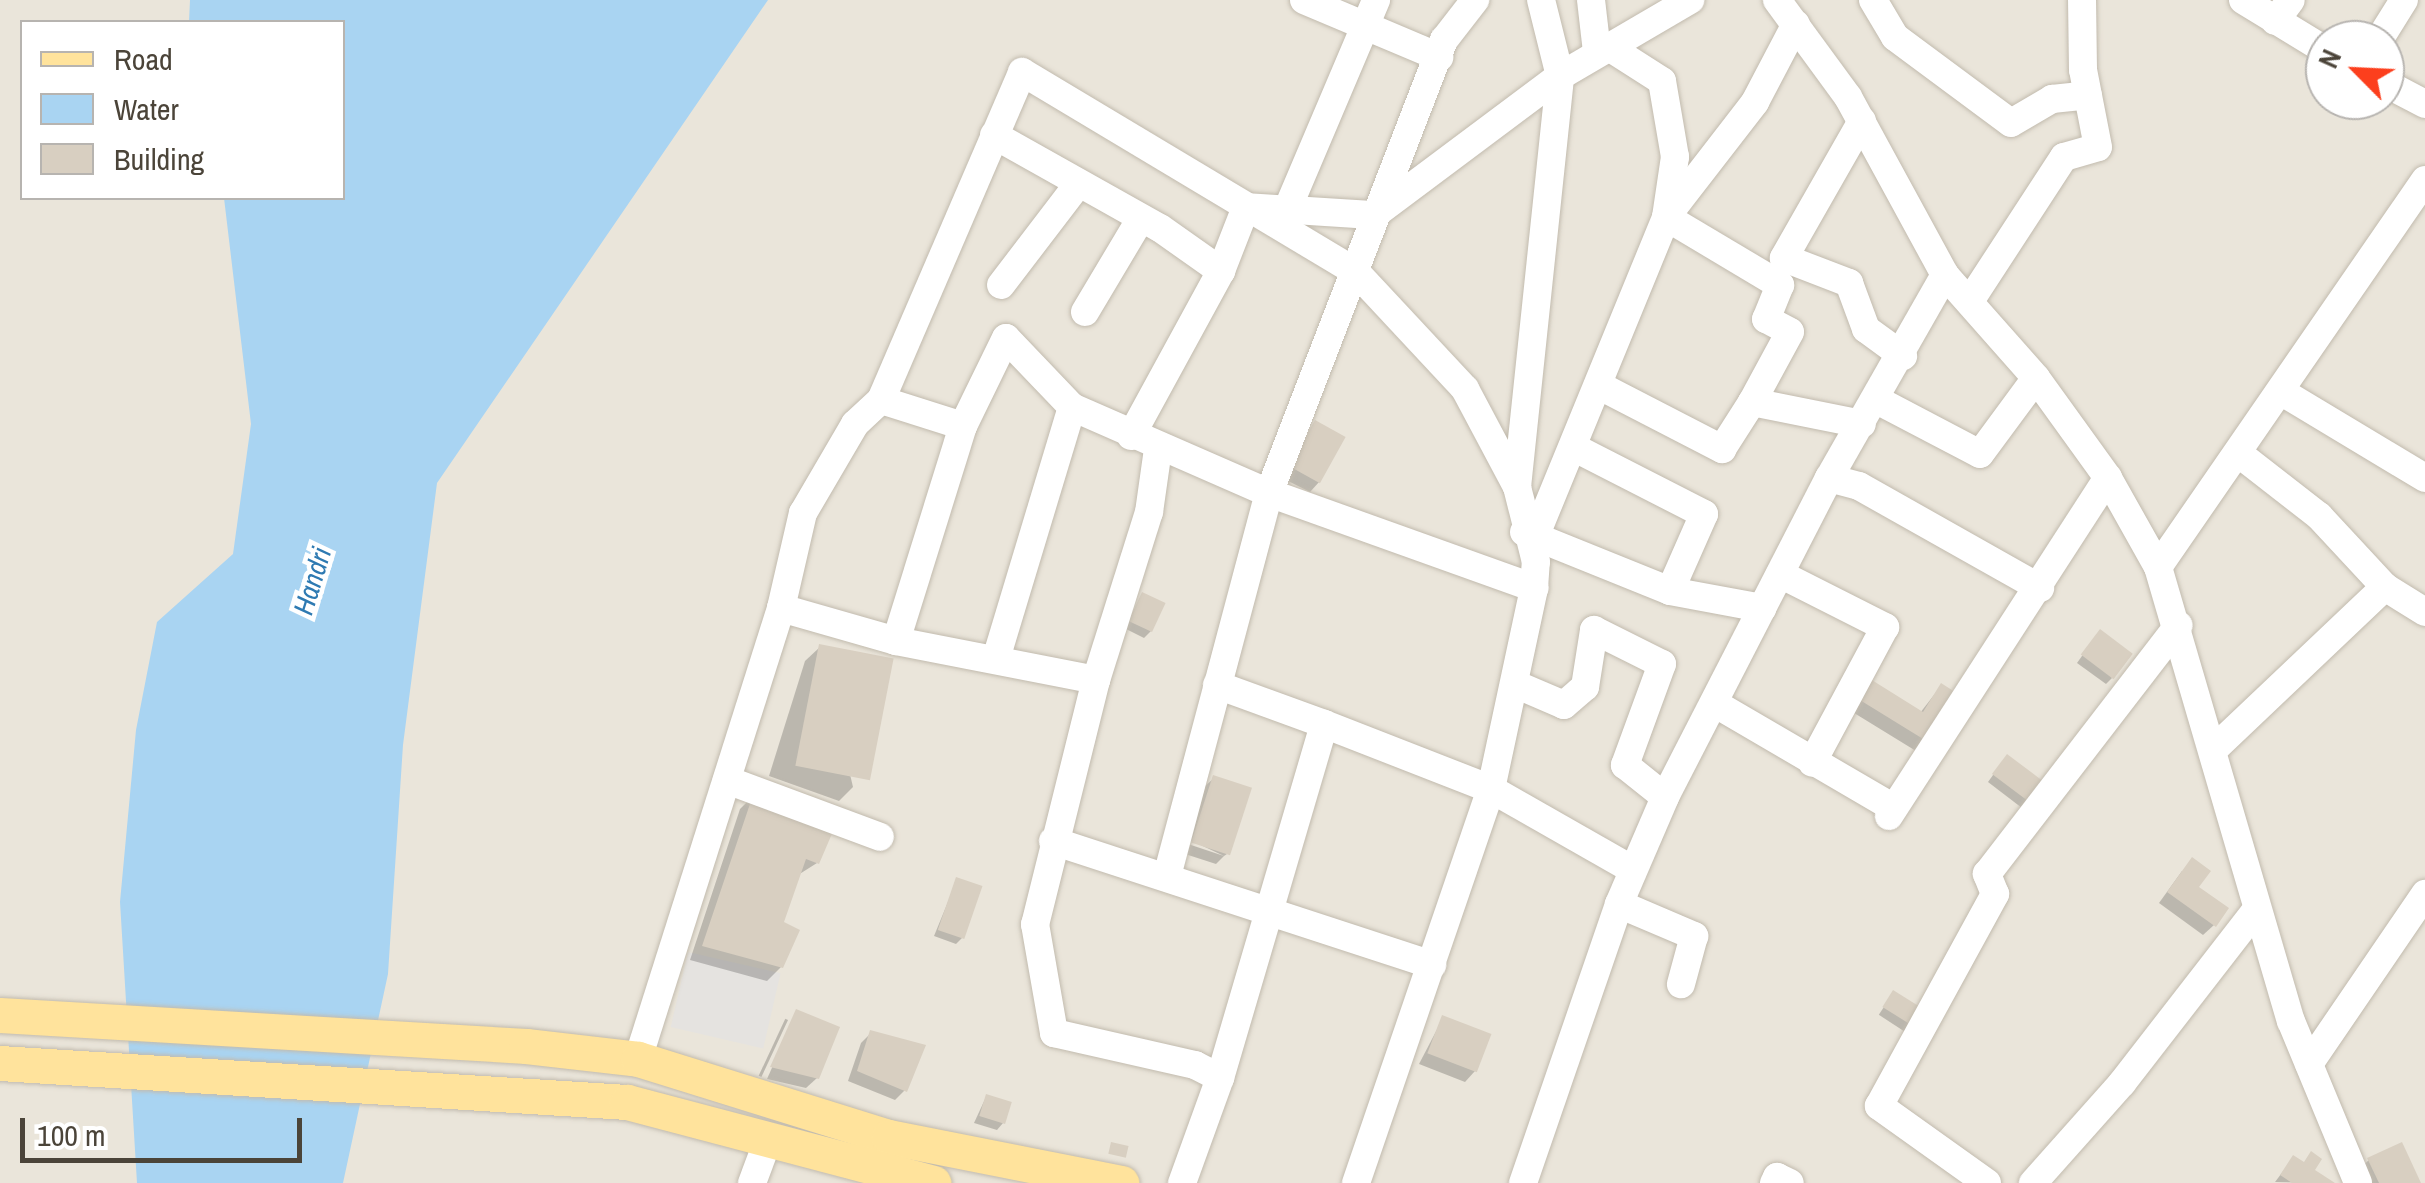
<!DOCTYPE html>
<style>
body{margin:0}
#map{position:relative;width:2425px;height:1183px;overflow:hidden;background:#f6f3ec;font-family:"Archivo Narrow",sans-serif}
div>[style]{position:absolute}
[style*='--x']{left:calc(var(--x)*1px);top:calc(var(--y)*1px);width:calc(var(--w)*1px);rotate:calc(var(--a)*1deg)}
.residential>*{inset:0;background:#eae5da}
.parking>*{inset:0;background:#e5e3e0;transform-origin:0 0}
.water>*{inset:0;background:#a9d4f2}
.shadow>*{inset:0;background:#0003;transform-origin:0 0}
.building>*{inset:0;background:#d8cfc1;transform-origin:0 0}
.roads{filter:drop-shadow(0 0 2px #c2bbae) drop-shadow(0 0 2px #c2bbae)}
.minor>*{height:28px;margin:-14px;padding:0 14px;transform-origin:14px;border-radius:14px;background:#fff}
.major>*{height:35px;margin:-17.5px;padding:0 17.5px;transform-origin:17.5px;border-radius:17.5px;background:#ffe39c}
span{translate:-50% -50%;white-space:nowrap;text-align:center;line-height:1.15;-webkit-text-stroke:9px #fff;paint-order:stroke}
.water-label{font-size:28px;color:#2e7ab2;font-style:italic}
.legend{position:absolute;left:20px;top:20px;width:325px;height:180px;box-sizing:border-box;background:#fff;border:2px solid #b7b4b0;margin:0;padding:12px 18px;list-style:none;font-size:30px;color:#4b4439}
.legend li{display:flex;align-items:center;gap:20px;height:50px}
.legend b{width:50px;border:2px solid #b7b4b0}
.north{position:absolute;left:2305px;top:20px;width:100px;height:100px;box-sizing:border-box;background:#fff;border:2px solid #b7b4b0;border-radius:50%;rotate:294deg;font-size:28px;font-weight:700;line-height:40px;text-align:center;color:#4b4439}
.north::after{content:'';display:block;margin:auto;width:35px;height:45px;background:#fc3f1d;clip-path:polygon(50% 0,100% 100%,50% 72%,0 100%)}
.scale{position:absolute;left:20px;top:1118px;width:282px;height:45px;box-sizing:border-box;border:5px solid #4b4439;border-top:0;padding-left:12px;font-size:30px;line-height:35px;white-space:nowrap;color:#4b4439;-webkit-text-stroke:8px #fff;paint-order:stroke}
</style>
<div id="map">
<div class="residential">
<i style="clip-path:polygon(evenodd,0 0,2425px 0,2425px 1183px,0 1183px,0 0,22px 22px,342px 22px,342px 198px,22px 198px,22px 22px,0 0,2325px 40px,2385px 40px,2385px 100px,2325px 100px,2325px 40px)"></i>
</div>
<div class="parking">
<i style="left:688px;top:952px;width:95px;height:77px;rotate:13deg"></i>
</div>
<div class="water">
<i style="clip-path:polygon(190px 0,768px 0,437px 483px,403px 745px,388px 974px,343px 1183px,137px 1183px,120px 902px,136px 730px,157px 622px,233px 554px,251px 424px,224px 198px,342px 198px,342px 22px,189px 22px)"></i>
</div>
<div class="shadow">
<i style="clip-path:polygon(1315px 423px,1320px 481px,1310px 492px,1282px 478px)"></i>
<i style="clip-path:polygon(1143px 595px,1151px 631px,1144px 638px,1124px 628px)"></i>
<i style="clip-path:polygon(2094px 639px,2112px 678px,2106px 684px,2077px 663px)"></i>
<i style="clip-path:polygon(820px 647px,853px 787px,839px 801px,769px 776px,805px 661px)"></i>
<i style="clip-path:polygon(1941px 686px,1955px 695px,1916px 751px,1846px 708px,1857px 690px,1920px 713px)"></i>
<i style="clip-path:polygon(2001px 764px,2042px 783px,2022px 808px,1988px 782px)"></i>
<i style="clip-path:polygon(1214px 778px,1227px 854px,1224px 856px,1186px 838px,1203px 788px)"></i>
<i style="clip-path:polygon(754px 795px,817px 863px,798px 875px,781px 923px,781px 967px,767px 981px,690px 960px,740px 809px)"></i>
<i style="clip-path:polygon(1185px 843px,1224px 856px,1216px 864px,1182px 853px)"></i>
<i style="clip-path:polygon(2182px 871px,2214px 925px,2203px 935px,2159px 903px)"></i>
<i style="clip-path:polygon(957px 880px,963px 937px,956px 944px,934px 936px)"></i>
<i style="left:1893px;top:993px;width:37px;height:26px;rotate:33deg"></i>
<i style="clip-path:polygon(797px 1012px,817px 1078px,806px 1088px,767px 1079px)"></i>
<i style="clip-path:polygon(1443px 1018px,1475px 1071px,1465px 1082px,1419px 1064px)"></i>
<i style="left:788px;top:1020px;width:63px;height:3px;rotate:115deg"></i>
<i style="clip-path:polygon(871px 1033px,905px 1090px,895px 1100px,848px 1081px,861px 1043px)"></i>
<i style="clip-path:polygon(986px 1097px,1003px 1123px,997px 1130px,974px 1123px)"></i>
<i style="clip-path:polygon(2293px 1158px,2311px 1170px,2331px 1183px,2275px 1182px)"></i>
<i style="clip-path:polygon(2369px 1160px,2419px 1183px,2364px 1183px,2358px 1170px)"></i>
</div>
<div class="building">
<i style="left:1315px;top:420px;width:35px;height:53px;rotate:29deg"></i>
<i style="left:1142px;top:592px;width:26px;height:32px;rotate:25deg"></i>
<i style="left:2100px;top:629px;width:41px;height:32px;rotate:37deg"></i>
<i style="left:819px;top:644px;width:76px;height:124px;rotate:11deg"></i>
<i style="clip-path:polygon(1867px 677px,1923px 712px,1941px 683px,1958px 694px,1928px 742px,1855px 697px)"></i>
<i style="left:2007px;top:754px;width:48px;height:25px;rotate:37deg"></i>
<i style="left:1213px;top:775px;width:41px;height:71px;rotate:18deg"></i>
<i style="clip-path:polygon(754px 792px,837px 822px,819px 864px,806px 859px,784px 922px,800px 930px,783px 968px,702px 946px)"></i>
<i style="clip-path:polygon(2192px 857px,2211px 871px,2199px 887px,2229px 908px,2216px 927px,2167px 892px)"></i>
<i style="left:956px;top:877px;width:28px;height:56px;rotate:19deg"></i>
<i style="left:1893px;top:990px;width:41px;height:20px;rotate:32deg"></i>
<i style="clip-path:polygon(796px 1009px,840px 1027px,819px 1079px,770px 1067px)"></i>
<i style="left:1442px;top:1015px;width:53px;height:41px;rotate:21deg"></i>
<i style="clip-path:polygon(870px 1030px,926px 1045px,907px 1092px,857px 1071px)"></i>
<i style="left:986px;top:1094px;width:27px;height:23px;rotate:17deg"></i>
<i style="left:1111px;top:1142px;width:18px;height:12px;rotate:13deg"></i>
<i style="clip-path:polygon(2402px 1142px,2421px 1183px,2379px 1183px,2367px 1158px)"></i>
<i style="clip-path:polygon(2311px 1151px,2322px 1159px,2315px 1170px,2335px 1183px,2292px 1183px,2280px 1175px,2293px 1155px,2304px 1162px)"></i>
</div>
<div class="roads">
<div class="minor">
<i style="--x:1304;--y:0;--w:147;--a:22.9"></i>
<i style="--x:1591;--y:0;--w:52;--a:83.4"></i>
<i style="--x:1777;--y:0;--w:120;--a:53.8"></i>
<i style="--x:1848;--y:97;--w:203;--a:61.4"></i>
<i style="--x:1945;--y:275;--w:137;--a:48.5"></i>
<i style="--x:2036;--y:378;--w:123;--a:54.2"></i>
<i style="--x:2108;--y:478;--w:102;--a:60.7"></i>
<i style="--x:2158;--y:567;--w:473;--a:73.7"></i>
<i style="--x:2291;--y:1021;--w:175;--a:67.5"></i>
<i style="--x:1873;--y:0;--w:43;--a:59.3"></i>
<i style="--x:1895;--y:37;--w:144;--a:36.6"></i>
<i style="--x:2011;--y:123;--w:48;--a:-30.3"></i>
<i style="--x:2052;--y:99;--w:36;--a:-6"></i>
<i style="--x:2243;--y:0;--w:96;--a:31.4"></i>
<i style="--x:2275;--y:21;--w:26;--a:-53"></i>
<i style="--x:2379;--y:40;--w:47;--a:-58"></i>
<i style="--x:2385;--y:83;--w:45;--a:27.7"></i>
<i style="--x:1862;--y:121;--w:158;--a:119.7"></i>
<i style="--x:1784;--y:258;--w:70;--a:21"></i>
<i style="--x:1849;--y:283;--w:49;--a:69.7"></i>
<i style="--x:1866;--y:329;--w:46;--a:36.1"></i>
<i style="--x:994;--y:135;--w:190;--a:29.3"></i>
<i style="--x:1160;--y:228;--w:75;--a:35.2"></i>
<i style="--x:1287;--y:210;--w:228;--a:-67"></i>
<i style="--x:1667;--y:216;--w:144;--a:-52.3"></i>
<i style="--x:1755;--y:102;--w:88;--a:-62.3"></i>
<i style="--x:1666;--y:217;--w:133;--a:30.8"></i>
<i style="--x:1780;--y:285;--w:37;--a:112"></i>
<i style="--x:1766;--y:319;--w:27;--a:28"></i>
<i style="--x:1790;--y:332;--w:80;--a:118.5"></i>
<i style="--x:1001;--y:285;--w:128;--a:-52.6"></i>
<i style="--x:1970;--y:301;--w:172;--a:-56.9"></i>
<i style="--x:2064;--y:157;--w:35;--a:-16"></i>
<i style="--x:2098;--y:147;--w:78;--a:-101"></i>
<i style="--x:2083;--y:70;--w:70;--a:-90.8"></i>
<i style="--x:1085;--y:312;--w:109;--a:-59.2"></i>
<i style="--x:1598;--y:385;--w:140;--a:27.3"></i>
<i style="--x:1722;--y:449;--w:56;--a:-57.4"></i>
<i style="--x:1752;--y:402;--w:112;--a:11.3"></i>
<i style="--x:2282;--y:392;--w:167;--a:31"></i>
<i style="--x:881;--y:400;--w:86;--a:17.6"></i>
<i style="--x:963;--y:426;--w:98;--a:-64"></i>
<i style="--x:1006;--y:338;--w:95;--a:46.3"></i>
<i style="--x:1072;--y:407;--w:262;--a:106.8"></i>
<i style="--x:1877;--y:400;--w:116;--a:27.7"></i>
<i style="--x:1980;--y:454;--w:94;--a:-53.6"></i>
<i style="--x:1072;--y:407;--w:215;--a:23.6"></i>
<i style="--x:1269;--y:493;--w:282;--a:19.7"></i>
<i style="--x:1131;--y:436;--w:188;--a:-61.4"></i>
<i style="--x:1221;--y:271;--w:69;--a:-68.7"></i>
<i style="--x:1246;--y:207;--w:128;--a:3.6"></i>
<i style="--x:1374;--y:215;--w:232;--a:-36.8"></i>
<i style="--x:1560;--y:76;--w:151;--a:-30.3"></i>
<i style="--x:1575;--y:448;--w:145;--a:27.1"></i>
<i style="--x:1704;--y:514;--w:84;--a:113.8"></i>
<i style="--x:1158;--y:449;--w:64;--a:98.1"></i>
<i style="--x:1149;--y:512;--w:176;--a:107.5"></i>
<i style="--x:1096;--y:680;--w:252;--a:104"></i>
<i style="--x:1035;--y:924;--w:111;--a:80.1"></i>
<i style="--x:1054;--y:1033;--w:145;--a:12.8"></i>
<i style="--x:1195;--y:1065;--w:28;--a:27"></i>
<i style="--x:2238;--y:453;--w:103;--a:37.9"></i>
<i style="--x:2319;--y:516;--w:97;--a:47.1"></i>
<i style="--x:1829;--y:478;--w:31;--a:15"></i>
<i style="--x:1859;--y:486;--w:208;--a:29.4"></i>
<i style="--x:1524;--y:532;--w:157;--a:22"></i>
<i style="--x:1670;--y:591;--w:94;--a:10.5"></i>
<i style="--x:1535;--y:537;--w:346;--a:-67.7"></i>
<i style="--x:1666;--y:217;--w:61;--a:-81.5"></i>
<i style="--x:1675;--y:157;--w:77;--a:-99.7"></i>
<i style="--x:1662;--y:81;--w:59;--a:-147.4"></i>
<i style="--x:2158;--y:567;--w:470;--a:-55.4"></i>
<i style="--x:1780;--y:574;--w:118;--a:26.8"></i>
<i style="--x:1885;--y:627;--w:154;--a:118.2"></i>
<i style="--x:781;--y:608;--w:120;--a:16"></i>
<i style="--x:896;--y:641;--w:204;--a:11"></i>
<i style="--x:896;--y:641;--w:225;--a:-72.7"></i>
<i style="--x:1515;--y:684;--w:53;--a:23.2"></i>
<i style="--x:1564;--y:705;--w:28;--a:-41"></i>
<i style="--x:1585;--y:687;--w:58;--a:-81"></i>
<i style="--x:1594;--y:630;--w:76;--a:26.6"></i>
<i style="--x:1662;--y:664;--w:108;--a:110.1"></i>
<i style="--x:1625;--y:765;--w:51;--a:38.7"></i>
<i style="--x:1217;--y:685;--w:114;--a:20"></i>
<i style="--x:1714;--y:703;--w:208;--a:30.3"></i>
<i style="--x:2213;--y:750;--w:237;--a:-43.5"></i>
<i style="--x:2385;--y:587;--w:47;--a:32"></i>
<i style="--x:727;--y:780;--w:163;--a:20.4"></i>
<i style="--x:1889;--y:816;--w:403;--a:-57.1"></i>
<i style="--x:1053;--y:841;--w:399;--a:18.1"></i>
<i style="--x:1167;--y:876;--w:396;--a:-75.1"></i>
<i style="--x:1269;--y:493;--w:486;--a:-68.9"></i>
<i style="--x:1444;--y:40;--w:51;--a:-52.2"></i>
<i style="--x:1619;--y:904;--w:82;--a:23.1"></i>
<i style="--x:1694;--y:936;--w:50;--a:105.2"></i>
<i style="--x:638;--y:1059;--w:473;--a:-72.4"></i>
<i style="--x:781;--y:608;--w:98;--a:-77"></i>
<i style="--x:803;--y:513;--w:103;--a:-59.7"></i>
<i style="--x:855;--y:424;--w:35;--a:-43"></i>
<i style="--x:881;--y:400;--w:357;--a:-66.7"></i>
<i style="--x:1022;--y:72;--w:389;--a:30.9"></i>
<i style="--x:1356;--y:272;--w:160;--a:47"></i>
<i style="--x:1465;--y:389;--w:111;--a:62"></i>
<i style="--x:2309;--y:1064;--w:206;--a:-55.7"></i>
<i style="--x:752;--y:1183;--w:46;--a:-69.6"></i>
<i style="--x:1182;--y:1183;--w:112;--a:-70.1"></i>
<i style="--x:1220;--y:1078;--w:369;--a:-73.6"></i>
<i style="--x:1324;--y:724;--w:179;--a:21.3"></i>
<i style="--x:1491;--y:789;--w:163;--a:29.7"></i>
<i style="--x:1356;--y:1183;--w:416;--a:-71.1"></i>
<i style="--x:1491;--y:789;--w:206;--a:-77.9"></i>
<i style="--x:1534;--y:588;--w:26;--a:-86"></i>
<i style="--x:1536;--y:562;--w:77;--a:-104.2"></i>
<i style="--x:1517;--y:487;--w:413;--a:-84"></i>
<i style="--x:1560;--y:76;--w:78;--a:-104"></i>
<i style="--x:1523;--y:1183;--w:295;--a:-71"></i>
<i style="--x:1619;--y:904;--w:116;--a:-66.7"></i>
<i style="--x:1665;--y:797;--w:359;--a:-62.8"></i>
<i style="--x:1829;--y:478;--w:234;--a:-60.3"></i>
<i style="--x:1774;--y:1183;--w:7;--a:-63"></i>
<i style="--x:1777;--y:1177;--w:14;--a:25"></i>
<i style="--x:1987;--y:1183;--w:133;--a:-144.5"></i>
<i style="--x:1879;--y:1106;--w:242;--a:-61.3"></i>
<i style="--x:1995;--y:894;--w:22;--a:-112"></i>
<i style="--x:1987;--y:874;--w:314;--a:-52.4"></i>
<i style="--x:2033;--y:1183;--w:134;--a:-48.3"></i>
<i style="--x:2122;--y:1083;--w:219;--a:-52.2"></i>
</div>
<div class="major">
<i style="--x:0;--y:1015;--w:527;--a:3.37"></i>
<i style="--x:526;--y:1046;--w:113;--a:6.6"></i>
<i style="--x:638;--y:1059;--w:263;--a:17.3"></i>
<i style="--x:889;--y:1137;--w:237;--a:11.2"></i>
<i style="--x:0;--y:1063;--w:628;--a:3.56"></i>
<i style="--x:627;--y:1102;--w:317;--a:14.8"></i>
</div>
</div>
<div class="water-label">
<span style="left:312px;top:581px;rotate:-73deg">Handri</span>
</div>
<ul class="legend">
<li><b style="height:12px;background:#ffe39c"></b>Road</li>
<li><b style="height:28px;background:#a9d4f2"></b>Water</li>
<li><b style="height:28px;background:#d8cfc1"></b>Building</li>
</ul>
<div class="north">N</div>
<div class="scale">100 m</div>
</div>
